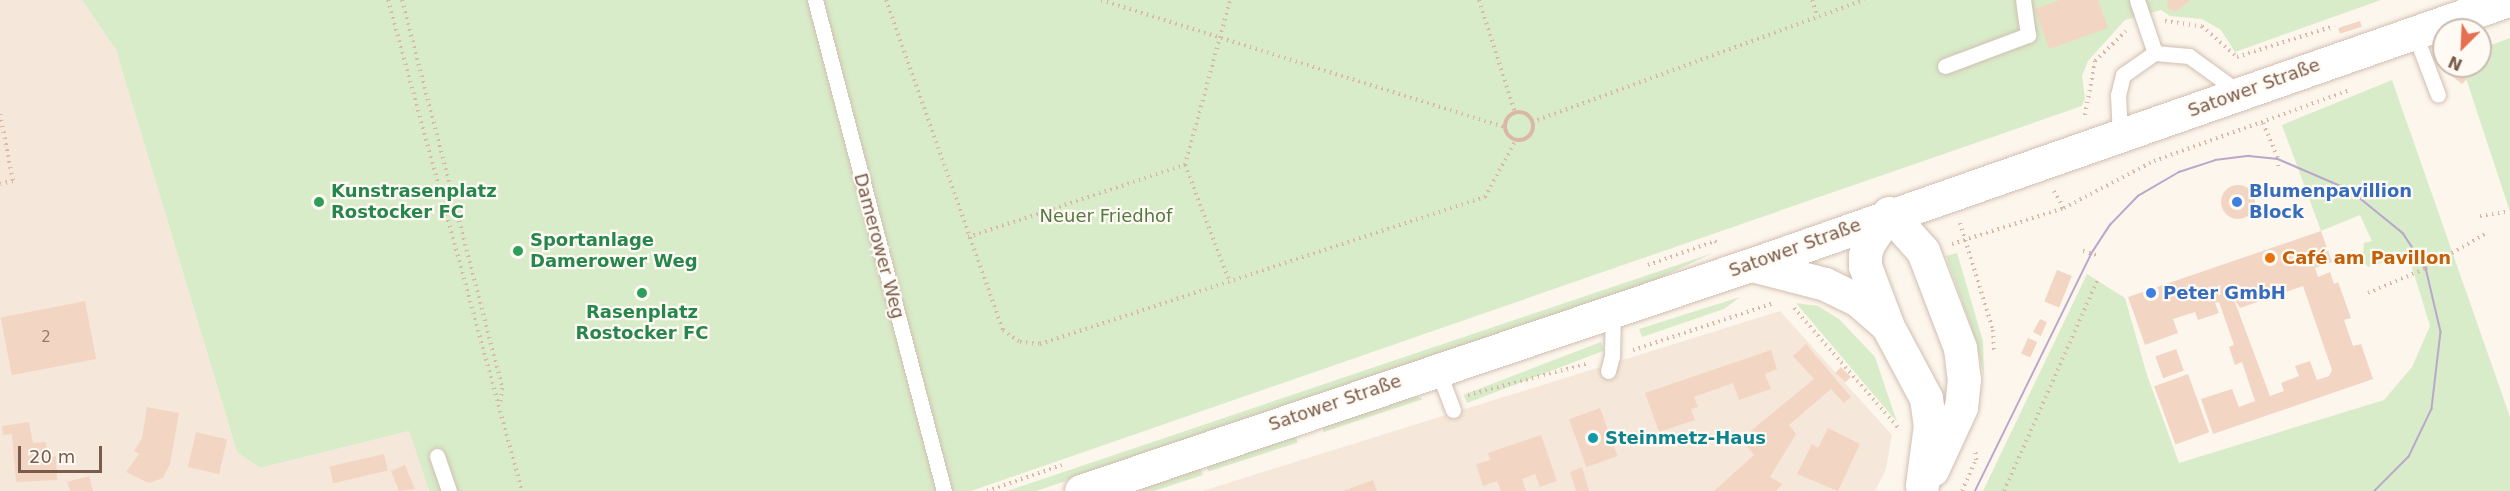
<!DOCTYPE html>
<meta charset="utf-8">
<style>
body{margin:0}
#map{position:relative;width:2510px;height:491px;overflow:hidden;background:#fdf6ec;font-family:"DejaVu Sans",sans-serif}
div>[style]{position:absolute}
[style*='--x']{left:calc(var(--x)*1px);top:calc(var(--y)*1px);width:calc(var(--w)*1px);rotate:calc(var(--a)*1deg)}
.residential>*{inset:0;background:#f5e8da}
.green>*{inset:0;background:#d8ecc9;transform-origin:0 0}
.building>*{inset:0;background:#f3d5c3;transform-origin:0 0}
.round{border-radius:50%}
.path>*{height:4px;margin-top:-2px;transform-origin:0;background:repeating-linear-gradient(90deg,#d9b8a5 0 1.5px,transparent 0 6px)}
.path>.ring{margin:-2px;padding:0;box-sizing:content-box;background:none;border:4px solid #d9b8a5;border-radius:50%}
.roads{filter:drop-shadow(0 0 2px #d1beb0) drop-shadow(0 0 2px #d1beb0)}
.service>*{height:15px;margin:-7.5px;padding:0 7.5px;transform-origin:7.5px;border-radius:7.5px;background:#fff}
.secondary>*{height:33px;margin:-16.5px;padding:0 16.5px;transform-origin:16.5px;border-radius:16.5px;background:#fff}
.tram>*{height:1.5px;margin:-0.75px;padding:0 0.75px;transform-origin:0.75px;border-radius:0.75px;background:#b9a8c9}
.dots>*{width:16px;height:16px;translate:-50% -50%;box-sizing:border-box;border:3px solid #fffaf3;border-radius:50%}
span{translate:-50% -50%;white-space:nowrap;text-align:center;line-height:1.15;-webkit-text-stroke:4.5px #fffaf3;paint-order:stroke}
.number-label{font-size:15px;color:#987a6a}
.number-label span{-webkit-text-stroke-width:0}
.street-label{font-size:18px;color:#7a5c4d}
.leisure-label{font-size:18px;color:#27864d;font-weight:700}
.left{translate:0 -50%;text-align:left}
.shop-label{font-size:18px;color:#366cbe;font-weight:700}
.park-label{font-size:18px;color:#537a41}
.food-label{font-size:18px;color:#c56008;font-weight:700}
.culture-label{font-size:18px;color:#0d838f;font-weight:700}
.north{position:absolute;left:2432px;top:18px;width:60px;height:60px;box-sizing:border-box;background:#fffaf3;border:2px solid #cabbb1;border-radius:50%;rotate:204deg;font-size:16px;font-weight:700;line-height:24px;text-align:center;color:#7a5c4d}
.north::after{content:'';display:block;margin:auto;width:21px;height:27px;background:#e76f51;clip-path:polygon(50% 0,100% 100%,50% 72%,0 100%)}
.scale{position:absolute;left:18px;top:446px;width:84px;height:27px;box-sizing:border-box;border:3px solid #7a5c4d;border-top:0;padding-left:8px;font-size:18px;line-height:21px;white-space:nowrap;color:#7a5c4d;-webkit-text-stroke:4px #fffaf3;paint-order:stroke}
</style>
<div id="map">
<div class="residential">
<i style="clip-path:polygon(0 0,82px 0,116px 50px,237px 452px,260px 468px,409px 431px,429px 491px,0 491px)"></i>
<i style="clip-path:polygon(1780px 311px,1892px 435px,1886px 469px,1875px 491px,1202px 491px)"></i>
</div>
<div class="green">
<i style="clip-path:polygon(82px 0,2381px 0,2235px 52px,2221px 30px,2202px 19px,2170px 16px,2161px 10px,2125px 20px,2088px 61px,2082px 76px,2085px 98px,2082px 106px,971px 491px,429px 491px,409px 431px,260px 468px,237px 452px,116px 50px)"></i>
<i style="clip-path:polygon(2510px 38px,2510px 212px,2462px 66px,2480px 66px,2480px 49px)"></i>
<i style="clip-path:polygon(2392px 80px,2510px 417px,2510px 491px,1983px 491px,2087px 274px,2125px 298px,2147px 375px,2179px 463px,2384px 400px,2412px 367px,2430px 326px,2408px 254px,2369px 267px,2362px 262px,2364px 243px,2372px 241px,2360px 215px,2321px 231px,2282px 125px)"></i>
<i style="clip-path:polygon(1713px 253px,1636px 289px,1036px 491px,1007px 491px)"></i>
<i style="clip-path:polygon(1957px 253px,1983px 341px,1984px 377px,1976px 340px,1946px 256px)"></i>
<i style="clip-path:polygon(1740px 297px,1724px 309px,1642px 337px,1639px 329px)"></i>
<i style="clip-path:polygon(1796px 303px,1818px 306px,1839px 319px,1875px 357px,1897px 422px)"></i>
<i style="left:1601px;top:342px;width:9px;height:147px;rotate:69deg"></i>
<i style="clip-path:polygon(1411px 394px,1423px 399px,1324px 432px,1321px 423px)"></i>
<i style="left:1295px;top:434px;width:9px;height:94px;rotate:72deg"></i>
<i style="clip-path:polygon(1200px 467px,1203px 475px,1154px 491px,1137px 491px)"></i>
</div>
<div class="building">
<i style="clip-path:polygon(2060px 0,2098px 0,2108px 28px,2049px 49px,2035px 9px)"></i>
<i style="clip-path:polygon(2167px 0,2191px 0,2175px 12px,2168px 8px)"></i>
<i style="left:2360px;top:21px;width:6px;height:23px;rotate:72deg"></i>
<i style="clip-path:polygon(2457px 70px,2467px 79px,2462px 84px,2452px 76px)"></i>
<i class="round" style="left:2221px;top:185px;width:34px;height:34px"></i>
<i style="clip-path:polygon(evenodd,2321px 231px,2332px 262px,2315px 268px,2318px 277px,2330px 272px,2334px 284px,2338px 282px,2351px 318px,2344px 320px,2353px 346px,2361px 344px,2373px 379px,2213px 434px,2201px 399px,2232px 389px,2239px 407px,2255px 401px,2242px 362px,2235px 365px,2229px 347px,2234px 345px,2219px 302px,2215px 303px,2219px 313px,2198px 320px,2195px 312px,2173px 319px,2178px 333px,2145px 345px,2128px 297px,2321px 231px,2303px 286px,2332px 370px,2329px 376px,2317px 380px,2310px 361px,2295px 366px,2299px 376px,2281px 383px,2284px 391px,2270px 396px,2233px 297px,2240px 308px,2303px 286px)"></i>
<i style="left:2057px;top:270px;width:16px;height:34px;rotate:22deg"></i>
<i style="left:85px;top:301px;width:59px;height:86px;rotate:79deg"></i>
<i style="clip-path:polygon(2040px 319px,2047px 322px,2041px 336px,2033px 332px)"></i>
<i style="left:2028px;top:338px;width:10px;height:17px;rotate:24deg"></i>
<i style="clip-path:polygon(1806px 344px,1851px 397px,1844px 403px,1831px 389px,1789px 425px,1796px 434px,1770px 477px,1782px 484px,1776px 491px,1714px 491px,1754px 455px,1741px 439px,1814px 379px,1793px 356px)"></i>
<i style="left:2176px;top:349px;width:23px;height:22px;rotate:70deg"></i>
<i style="clip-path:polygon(1771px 350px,1777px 369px,1765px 374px,1771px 389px,1739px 400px,1733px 383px,1694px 397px,1698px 407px,1691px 409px,1695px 420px,1659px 432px,1645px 393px)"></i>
<i style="left:1841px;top:367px;width:14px;height:8px;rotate:45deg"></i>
<i style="left:2188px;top:374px;width:62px;height:36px;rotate:70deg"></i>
<i style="clip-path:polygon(147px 407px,179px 413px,170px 464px,163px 478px,149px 483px,126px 472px,139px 454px,134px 451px,142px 438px)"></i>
<i style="left:1600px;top:408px;width:51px;height:33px;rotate:70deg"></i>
<i style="clip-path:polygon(29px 422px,33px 443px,46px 442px,47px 457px,56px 456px,57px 480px,16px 482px,12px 434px,3px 435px,2px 426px)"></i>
<i style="clip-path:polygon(1828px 428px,1860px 444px,1838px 491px,1797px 474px,1812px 444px,1818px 448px)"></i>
<i style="left:196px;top:432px;width:32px;height:36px;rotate:13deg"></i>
<i style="clip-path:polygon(1541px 435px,1557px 481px,1540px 487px,1535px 474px,1522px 479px,1526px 491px,1501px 491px,1497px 481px,1483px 486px,1476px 464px,1490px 460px,1488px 453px)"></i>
<i style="left:384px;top:454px;width:17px;height:56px;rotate:77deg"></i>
<i style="clip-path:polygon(405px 465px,415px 489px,399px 491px,391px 471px)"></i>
<i style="clip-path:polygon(1582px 467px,1589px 491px,1576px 491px,1570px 472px)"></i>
<i style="clip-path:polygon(89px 476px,93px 491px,70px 491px,67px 482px)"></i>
<i style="clip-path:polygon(1373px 480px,1377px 491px,1343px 491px)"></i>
</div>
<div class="path">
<i style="--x:388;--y:0;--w:509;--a:74.74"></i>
<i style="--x:402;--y:0;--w:401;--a:75.5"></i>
<i style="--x:502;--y:388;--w:16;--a:97"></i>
<i style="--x:886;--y:0;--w:350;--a:70.5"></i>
<i style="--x:1003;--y:330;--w:21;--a:35"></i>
<i style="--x:1020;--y:342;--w:20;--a:6"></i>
<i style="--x:1040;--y:344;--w:469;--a:-18.3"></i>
<i style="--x:1485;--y:197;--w:65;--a:-61.5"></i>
<i style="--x:1101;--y:0;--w:423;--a:17.5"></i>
<i style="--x:1479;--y:0;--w:119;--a:72.3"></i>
<i style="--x:1812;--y:0;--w:18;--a:71"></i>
<i style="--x:2165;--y:21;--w:37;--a:8"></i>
<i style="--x:2202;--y:26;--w:47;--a:41.5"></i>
<i style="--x:2237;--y:57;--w:102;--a:-17.7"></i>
<i class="ring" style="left:1505px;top:112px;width:24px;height:24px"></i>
<i style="--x:0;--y:114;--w:68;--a:79"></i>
<i style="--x:13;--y:181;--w:13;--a:167"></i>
<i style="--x:2085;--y:115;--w:55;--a:-79.5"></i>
<i style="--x:2095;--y:61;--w:43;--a:-44.1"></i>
<i style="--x:1532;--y:122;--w:354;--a:-20.2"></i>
<i style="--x:2263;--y:123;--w:39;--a:67"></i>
<i style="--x:2278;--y:159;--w:9;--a:90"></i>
<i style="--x:1185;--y:165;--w:126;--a:69.1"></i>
<i style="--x:2054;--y:191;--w:20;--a:60"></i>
<i style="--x:2480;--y:216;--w:30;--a:-9"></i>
<i style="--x:1960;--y:223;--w:112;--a:72.9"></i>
<i style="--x:1993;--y:330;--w:22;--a:87"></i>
<i style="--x:968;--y:237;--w:229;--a:-18.4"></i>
<i style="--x:1185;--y:165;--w:171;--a:-74.7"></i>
<i style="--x:1952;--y:244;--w:118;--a:-17.8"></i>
<i style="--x:2064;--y:208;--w:102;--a:-27.6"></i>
<i style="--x:2154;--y:161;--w:208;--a:-19.9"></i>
<i style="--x:2083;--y:251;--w:14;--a:17"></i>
<i style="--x:1648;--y:265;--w:71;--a:-19.7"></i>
<i style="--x:1715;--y:241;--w:5;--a:37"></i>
<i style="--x:2368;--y:293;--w:63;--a:-23.3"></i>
<i style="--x:2426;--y:268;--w:68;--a:-30"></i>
<i style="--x:1794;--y:308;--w:162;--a:49"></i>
<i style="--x:1633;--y:350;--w:149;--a:-18.4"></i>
<i style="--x:1468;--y:395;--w:125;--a:-14.8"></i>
<i style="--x:987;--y:491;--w:79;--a:-19.1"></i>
<i style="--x:1962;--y:491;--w:34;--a:-66"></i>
<i style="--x:1976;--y:460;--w:11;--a:-95"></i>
<i style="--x:2004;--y:491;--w:232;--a:-66.1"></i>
</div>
<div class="roads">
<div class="service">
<i style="--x:815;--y:0;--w:508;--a:75.28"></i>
<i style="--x:2414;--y:32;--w:67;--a:69.1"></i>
<i style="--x:2155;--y:53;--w:34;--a:5"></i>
<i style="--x:2189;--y:56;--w:63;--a:36"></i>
<i style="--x:1945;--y:66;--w:89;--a:-20.5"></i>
<i style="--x:2028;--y:35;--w:35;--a:-98"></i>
<i style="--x:2120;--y:136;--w:41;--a:-92.8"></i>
<i style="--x:2118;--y:95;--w:21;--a:-76"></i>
<i style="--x:2123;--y:75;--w:39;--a:-35"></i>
<i style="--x:2155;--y:53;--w:56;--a:-108.8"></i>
<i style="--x:1437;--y:368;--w:45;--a:69.1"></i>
<i style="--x:1608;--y:371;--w:16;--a:-75"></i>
<i style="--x:1612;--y:356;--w:46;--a:-88.8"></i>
<i style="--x:437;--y:456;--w:37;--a:71"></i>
</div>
<div class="secondary">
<i style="--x:1889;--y:213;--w:51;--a:48.2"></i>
<i style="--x:1923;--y:251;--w:104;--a:69.1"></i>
<i style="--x:1960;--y:348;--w:31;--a:83"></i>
<i style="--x:1964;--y:379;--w:28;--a:96"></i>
<i style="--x:1961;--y:407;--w:69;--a:114.7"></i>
<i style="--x:1752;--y:265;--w:75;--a:14.6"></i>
<i style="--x:1825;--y:284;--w:37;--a:26"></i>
<i style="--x:1858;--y:300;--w:38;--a:41"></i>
<i style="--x:1887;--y:325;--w:83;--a:61.9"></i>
<i style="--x:1926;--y:398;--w:27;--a:82"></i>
<i style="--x:1930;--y:425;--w:61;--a:97.6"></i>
<i style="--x:1887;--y:324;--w:62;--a:-110.8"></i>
<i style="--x:1865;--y:266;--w:11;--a:-90"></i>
<i style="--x:1865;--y:255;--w:11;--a:-75"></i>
<i style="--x:1868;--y:244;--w:37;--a:-56"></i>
<i style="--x:1081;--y:491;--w:706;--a:-18.67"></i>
<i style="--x:1750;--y:265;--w:803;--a:-19.27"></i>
</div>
</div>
<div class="tram">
<i style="--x:1975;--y:491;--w:264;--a:-63.9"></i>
<i style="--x:2091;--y:254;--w:35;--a:-57"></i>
<i style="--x:2110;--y:225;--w:40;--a:-46"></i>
<i style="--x:2138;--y:196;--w:48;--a:-30.3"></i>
<i style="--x:2179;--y:172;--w:38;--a:-18"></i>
<i style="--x:2215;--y:160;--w:34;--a:-7"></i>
<i style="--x:2249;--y:156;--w:29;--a:6"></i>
<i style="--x:2278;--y:159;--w:78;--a:23.3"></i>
<i style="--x:2350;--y:190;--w:68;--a:39.1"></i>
<i style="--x:2403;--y:233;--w:42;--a:56.7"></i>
<i style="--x:2426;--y:268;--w:66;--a:76.8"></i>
<i style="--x:2441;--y:332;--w:78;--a:96.7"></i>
<i style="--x:2432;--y:409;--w:53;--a:115.6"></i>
<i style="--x:2409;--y:457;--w:48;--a:135"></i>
</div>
<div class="dots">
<i style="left:319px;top:202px;background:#2e9e5b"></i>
<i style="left:2237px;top:202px;background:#3f7fe0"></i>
<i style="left:518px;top:251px;background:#2e9e5b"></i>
<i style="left:2270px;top:258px;background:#e8710a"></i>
<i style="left:642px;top:293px;background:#2e9e5b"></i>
<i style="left:2151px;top:293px;background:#3f7fe0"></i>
<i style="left:1593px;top:438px;background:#0f9aa8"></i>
</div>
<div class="number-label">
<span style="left:46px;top:338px">2</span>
</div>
<div class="street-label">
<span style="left:2254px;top:88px;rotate:-20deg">Satower Straße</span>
<span style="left:879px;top:246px;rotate:75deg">Damerower Weg</span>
<span style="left:1795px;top:248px;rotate:-20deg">Satower Straße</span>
<span style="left:1335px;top:403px;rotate:-19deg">Satower Straße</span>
</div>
<div class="leisure-label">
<span class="left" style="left:331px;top:202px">Kunstrasenplatz<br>Rostocker FC</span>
<span class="left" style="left:530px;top:251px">Sportanlage<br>Damerower Weg</span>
<span style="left:642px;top:323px">Rasenplatz<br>Rostocker FC</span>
</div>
<div class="shop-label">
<span class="left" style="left:2249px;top:202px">Blumenpavillion<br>Block</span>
<span class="left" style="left:2163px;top:293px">Peter GmbH</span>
</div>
<div class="park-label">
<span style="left:1106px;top:216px">Neuer Friedhof</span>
</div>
<div class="food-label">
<span class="left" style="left:2282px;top:258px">Café am Pavillon</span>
</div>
<div class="culture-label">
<span class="left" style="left:1605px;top:438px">Steinmetz-Haus</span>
</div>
<div class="north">N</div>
<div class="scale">20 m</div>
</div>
